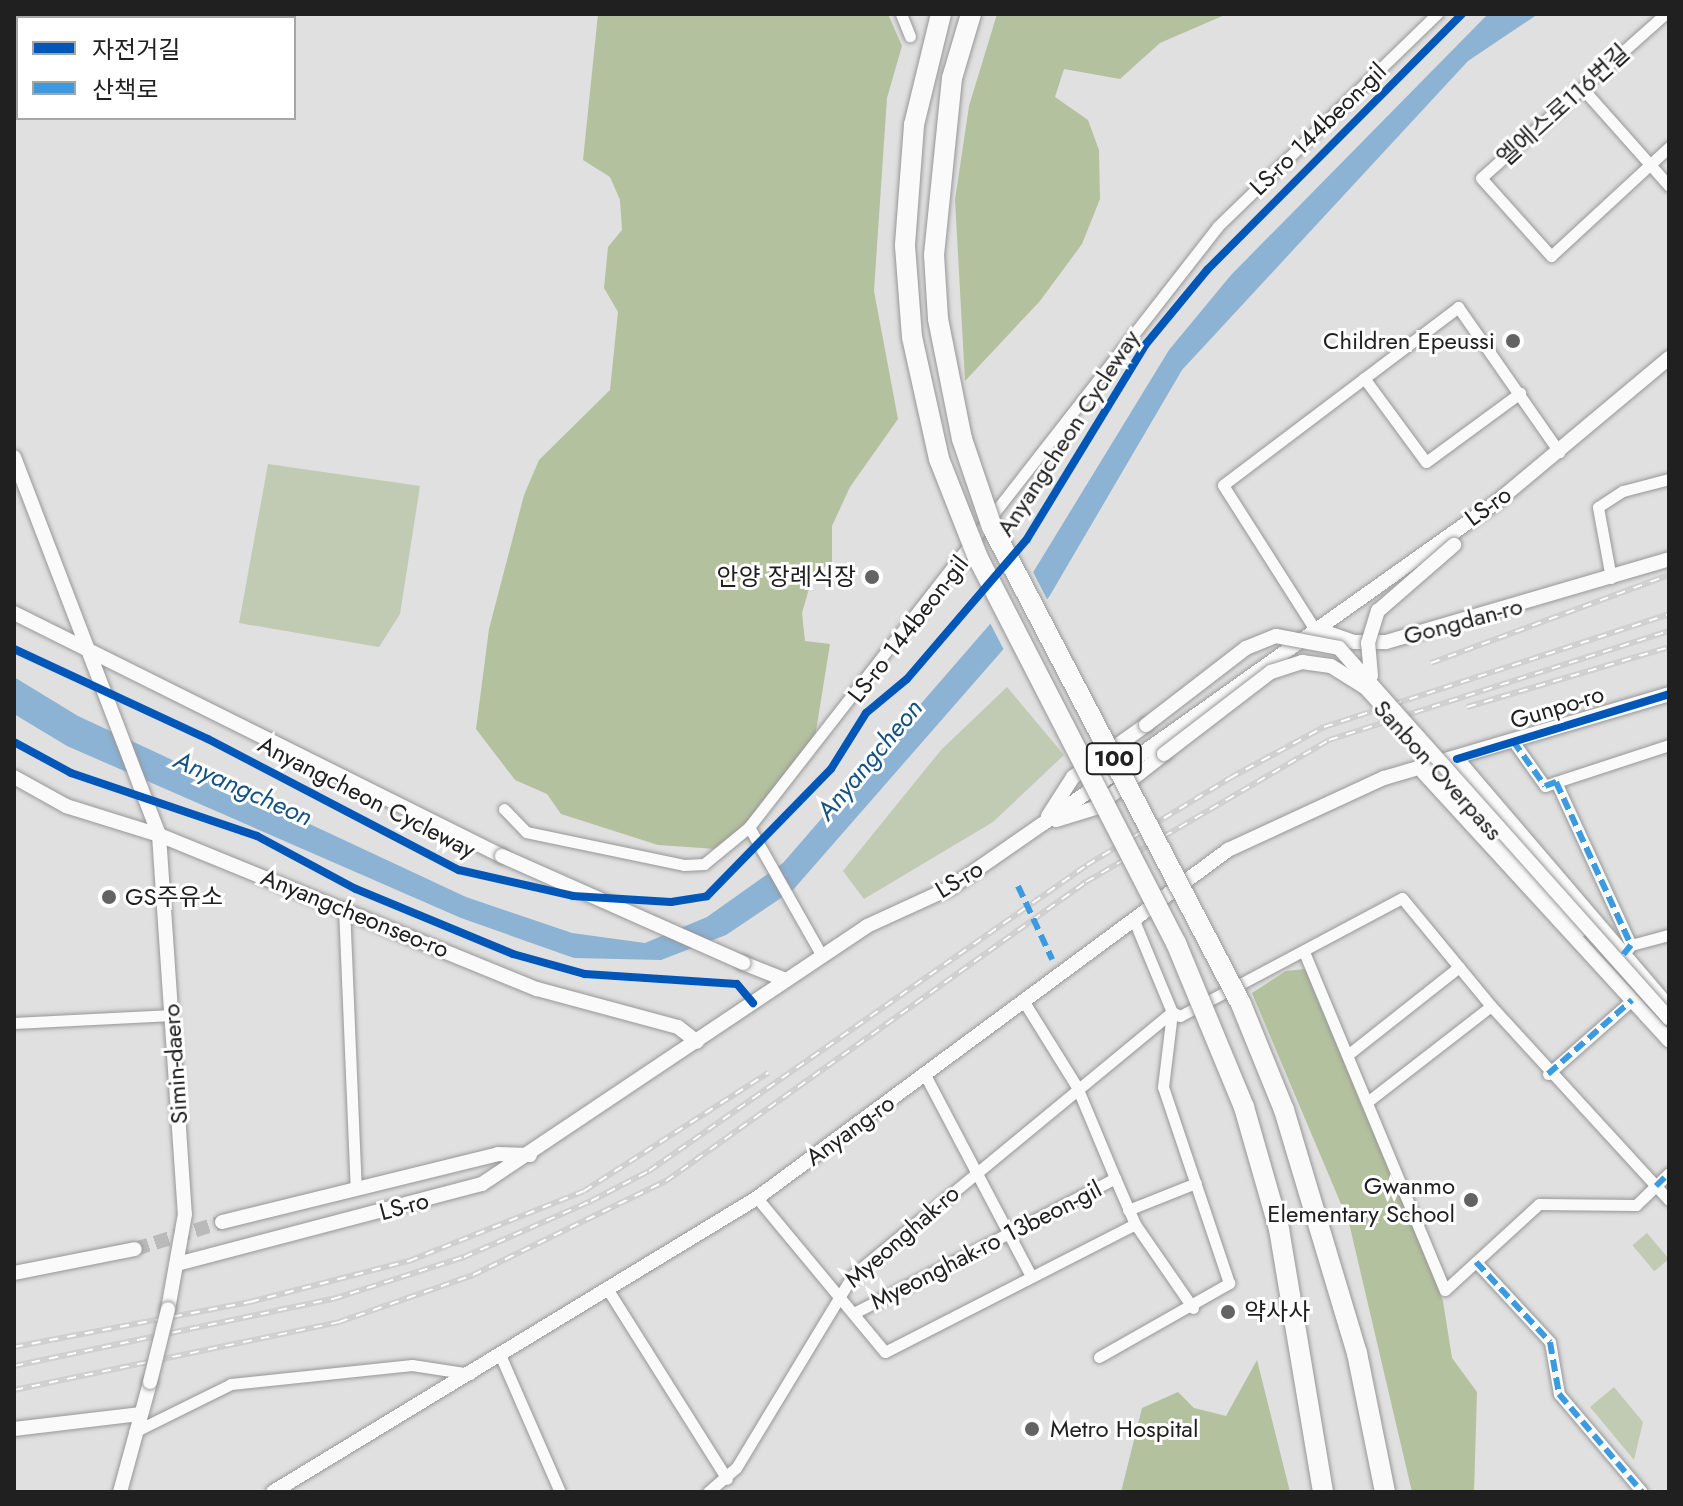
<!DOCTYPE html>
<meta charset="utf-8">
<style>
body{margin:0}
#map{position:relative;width:1683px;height:1506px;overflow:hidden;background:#e0e0e1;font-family:Jost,"Noto Sans KR",sans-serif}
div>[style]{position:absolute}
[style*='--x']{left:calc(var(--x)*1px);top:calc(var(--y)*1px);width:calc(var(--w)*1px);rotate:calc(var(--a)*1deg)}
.green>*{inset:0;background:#c1cab3;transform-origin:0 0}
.forest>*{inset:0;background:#b4c19e}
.water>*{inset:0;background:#8cb2d4}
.pier>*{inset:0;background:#e0e0e1}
.tertiary-tunnel>*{height:14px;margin-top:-7px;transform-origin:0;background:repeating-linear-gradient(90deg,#bababb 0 14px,transparent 0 21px)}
.roads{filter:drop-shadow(0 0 2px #979798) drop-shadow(0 0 2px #979798)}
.minor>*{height:11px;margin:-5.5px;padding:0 5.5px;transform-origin:5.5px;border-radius:5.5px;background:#fafafa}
.tertiary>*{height:14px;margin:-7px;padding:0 7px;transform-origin:7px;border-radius:7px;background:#fafafa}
.rail>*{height:6px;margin-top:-3px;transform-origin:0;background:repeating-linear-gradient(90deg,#fff 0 9px,#cfcfd0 0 18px);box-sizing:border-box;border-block:2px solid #cfcfd0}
.bridges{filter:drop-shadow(0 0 2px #979798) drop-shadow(0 0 2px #979798)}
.tertiary-bridge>*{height:14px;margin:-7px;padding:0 7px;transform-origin:7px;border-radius:7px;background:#fafafa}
.motorway-bridge>*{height:20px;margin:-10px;padding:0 10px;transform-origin:10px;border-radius:10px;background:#fafafa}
.quiet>*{height:6px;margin-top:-3px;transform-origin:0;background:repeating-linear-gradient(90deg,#3c9be0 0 12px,transparent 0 18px)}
.cycleway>*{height:8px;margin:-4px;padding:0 4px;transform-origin:4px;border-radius:4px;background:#0057b8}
.dots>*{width:22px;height:22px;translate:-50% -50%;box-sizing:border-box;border:4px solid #fff;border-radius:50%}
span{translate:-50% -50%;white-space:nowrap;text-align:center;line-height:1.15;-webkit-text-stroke:6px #fff;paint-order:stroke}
.shield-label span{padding:2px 6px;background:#fff;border:2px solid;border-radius:6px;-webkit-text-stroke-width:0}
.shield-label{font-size:22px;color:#212021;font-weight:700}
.street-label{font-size:24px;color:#212021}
.poi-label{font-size:24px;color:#212021}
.right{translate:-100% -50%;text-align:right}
.left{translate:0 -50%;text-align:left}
.water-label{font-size:26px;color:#165280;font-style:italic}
.frame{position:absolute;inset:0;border:16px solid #212021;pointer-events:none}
.legend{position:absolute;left:16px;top:16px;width:280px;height:104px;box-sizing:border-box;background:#fff;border:2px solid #a6a6a6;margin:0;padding:10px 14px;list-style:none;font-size:24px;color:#212021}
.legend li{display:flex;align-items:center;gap:16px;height:40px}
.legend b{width:40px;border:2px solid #a6a6a6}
</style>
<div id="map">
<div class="green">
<i style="clip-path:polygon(268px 464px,420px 486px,400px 614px,379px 647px,239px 623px)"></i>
<i style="clip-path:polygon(1007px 687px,1064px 755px,993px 822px,864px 899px,843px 871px,941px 750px)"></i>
<i style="left:1647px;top:1233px;width:34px;height:19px;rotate:50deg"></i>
<i style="clip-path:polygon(1614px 1387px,1643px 1422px,1634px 1460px,1590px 1407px)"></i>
</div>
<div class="forest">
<i style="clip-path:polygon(598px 14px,888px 14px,902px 46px,887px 98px,874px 291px,898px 419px,850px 487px,832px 526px,832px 562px,813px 575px,802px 613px,805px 641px,830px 644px,813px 750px,730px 850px,658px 845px,561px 814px,547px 794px,515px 780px,476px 729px,489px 629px,524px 495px,539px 460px,610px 390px,618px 312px,604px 288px,608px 247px,622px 230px,620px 200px,610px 177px,583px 160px)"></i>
<i style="clip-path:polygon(997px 14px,1227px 14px,1160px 43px,1120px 79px,1064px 69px,1055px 97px,1088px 120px,1099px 150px,1100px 199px,1082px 244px,1040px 301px,965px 381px,955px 200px,969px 106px)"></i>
<i style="clip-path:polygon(1305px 969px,1411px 1217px,1443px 1301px,1452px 1358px,1477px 1392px,1474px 1492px,1412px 1492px,1349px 1223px,1252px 993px,1286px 971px)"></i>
<i style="clip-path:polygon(1257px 1360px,1290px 1492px,1121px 1492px,1142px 1408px,1178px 1392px,1194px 1408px,1226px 1416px)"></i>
</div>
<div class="water">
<i style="clip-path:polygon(1488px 14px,1538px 14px,1468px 61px,1182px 370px,1049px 597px,793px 890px,726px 935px,661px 960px,574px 958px,461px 918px,67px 746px,14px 714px,14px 677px,78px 716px,466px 897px,572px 933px,645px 943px,707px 917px,783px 863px,1029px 579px,1169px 350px,1231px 275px)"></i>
</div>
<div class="pier">
<i style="clip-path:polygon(1031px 568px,1049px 603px,1006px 654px,988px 619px)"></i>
</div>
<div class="tertiary-tunnel">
<i style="--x:135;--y:1249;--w:91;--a:-17.2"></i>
</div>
<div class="roads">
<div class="minor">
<i style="--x:53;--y:14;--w:5;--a:53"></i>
<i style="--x:901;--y:14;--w:24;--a:68"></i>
<i style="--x:1665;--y:14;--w:246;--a:138.3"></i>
<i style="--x:1481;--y:178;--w:105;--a:48.1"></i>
<i style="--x:1551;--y:256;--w:161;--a:-42.7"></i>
<i style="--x:1582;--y:88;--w:131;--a:48.4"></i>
<i style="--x:1364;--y:378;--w:104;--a:53.6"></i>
<i style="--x:1426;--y:462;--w:117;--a:-36.3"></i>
<i style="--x:1611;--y:578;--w:72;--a:-100.4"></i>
<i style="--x:1598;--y:507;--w:30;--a:-33"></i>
<i style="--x:1623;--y:491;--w:48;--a:-14.6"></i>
<i style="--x:1314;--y:628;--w:169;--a:-122.5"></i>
<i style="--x:1223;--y:485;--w:295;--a:-37.1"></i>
<i style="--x:1458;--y:307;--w:177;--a:55.1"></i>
<i style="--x:1513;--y:741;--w:55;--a:54.6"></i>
<i style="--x:1545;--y:786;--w:12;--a:-20"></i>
<i style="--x:1556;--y:782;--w:179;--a:65.3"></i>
<i style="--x:1631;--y:945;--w:13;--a:129"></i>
<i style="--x:1556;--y:782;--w:119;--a:-18.1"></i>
<i style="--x:504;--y:809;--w:32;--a:46"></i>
<i style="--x:526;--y:832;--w:161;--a:11.8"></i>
<i style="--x:684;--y:865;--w:20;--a:-3"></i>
<i style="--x:704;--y:864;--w:58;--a:-39.4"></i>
<i style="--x:749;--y:827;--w:762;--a:-52.03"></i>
<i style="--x:1218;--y:226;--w:305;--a:-44.1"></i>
<i style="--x:749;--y:827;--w:148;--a:60.5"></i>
<i style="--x:344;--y:907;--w:281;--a:87.6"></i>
<i style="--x:1133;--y:918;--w:102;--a:67.5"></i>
<i style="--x:1631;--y:945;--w:39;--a:-15"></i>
<i style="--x:1304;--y:952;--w:366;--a:67.4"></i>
<i style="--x:1445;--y:1290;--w:127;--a:-42.5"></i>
<i style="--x:1539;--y:1204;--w:97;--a:0.6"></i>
<i style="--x:1636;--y:1205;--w:46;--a:-44.1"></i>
<i style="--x:1491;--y:1006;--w:263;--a:47.5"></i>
<i style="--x:1172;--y:1012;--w:9;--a:27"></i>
<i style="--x:1180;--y:1016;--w:251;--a:-28"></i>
<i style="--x:1402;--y:898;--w:140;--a:50.5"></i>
<i style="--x:1491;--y:1006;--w:153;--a:142.2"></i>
<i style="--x:14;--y:1023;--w:158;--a:-2.9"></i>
<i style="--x:1350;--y:1053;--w:139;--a:-38.3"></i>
<i style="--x:1548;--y:1074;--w:112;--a:-41.4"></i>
<i style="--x:925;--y:1075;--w:227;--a:62.2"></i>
<i style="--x:1115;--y:1178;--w:50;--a:66.5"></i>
<i style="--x:1135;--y:1224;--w:102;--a:55.4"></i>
<i style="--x:757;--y:1198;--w:200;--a:50.3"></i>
<i style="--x:885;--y:1352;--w:281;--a:-27.1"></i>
<i style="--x:1128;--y:1210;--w:73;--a:-21.7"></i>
<i style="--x:1476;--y:1262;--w:109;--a:47.2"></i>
<i style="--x:1550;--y:1342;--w:53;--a:80.2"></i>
<i style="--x:1559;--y:1394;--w:128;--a:49.7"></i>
<i style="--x:608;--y:1290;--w:223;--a:57.8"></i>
<i style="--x:854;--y:1313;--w:294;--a:-27.3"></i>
<i style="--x:1115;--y:1178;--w:99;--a:-112.7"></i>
<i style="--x:1077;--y:1087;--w:100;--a:-121.9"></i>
<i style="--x:501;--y:1357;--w:147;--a:66.4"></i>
<i style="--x:1099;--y:1357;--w:150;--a:-29.6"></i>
<i style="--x:1229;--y:1283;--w:207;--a:-108.6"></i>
<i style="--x:1163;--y:1087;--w:75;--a:-83.1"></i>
<i style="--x:134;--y:1432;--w:108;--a:-26.3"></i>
<i style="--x:231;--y:1384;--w:182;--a:-6"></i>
<i style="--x:412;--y:1365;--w:59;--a:8.8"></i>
<i style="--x:708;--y:1492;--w:37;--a:-41"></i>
<i style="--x:736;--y:1468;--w:226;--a:-58.8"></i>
<i style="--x:853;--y:1275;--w:413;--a:-39.5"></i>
</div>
<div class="tertiary">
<i style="--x:83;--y:18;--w:5;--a:-53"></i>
<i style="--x:14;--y:98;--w:6;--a:-51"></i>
<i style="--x:14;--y:457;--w:405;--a:69"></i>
<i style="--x:159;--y:835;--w:380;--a:86.1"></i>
<i style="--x:185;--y:1214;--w:97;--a:100.1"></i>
<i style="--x:14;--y:613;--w:545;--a:26.47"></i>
<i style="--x:1314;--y:628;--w:42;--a:19.3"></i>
<i style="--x:1354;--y:642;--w:32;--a:0"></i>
<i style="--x:1386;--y:642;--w:295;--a:-16.3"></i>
<i style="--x:1457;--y:759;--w:326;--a:49.5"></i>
<i style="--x:1423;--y:772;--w:364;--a:47.5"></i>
<i style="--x:14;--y:777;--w:60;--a:29.1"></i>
<i style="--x:66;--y:806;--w:97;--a:17.3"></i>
<i style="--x:159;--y:835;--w:408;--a:22.2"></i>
<i style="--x:537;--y:989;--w:146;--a:15.1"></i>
<i style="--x:678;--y:1027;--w:24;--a:38"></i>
<i style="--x:1475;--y:811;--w:159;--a:48.3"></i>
<i style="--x:1048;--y:816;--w:46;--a:-57.3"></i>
<i style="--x:1073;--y:777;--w:90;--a:-35.5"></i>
<i style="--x:1056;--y:820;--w:41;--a:-17.1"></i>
<i style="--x:1095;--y:808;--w:88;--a:-38"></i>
<i style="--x:743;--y:963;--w:46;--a:21.6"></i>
<i style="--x:222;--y:1222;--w:284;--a:-13.8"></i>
<i style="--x:498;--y:1154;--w:32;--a:2"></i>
<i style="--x:177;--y:1264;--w:315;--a:-14.7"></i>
<i style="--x:482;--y:1184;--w:463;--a:-33.8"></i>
<i style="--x:867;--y:926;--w:91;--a:-24.6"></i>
<i style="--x:950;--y:888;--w:114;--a:-34.7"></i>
<i style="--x:1044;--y:823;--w:557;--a:-35.35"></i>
<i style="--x:1498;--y:501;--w:223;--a:-39.9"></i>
<i style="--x:14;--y:1273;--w:123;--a:-11.2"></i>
<i style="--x:14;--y:1429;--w:126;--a:-6.8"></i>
<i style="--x:120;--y:1492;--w:114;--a:-74.7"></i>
<i style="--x:273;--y:1492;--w:566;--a:-31.28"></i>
<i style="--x:757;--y:1198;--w:586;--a:-36.46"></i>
<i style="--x:1228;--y:850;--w:172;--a:-24.8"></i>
<i style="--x:1384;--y:778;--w:297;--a:-16.4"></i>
</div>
</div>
<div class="rail">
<i style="--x:1431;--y:663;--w:254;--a:-20.3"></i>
<i style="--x:1467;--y:707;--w:211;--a:-16.5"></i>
<i style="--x:14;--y:1347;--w:240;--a:-10.8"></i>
<i style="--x:250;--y:1302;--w:164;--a:-14.5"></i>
<i style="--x:409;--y:1261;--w:188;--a:-21.8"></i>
<i style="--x:584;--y:1191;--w:219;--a:-32.7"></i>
<i style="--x:14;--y:1366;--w:326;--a:-11.9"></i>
<i style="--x:333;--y:1299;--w:138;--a:-17.8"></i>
<i style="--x:464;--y:1257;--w:139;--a:-23.8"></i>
<i style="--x:591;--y:1201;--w:65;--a:-27.3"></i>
<i style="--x:649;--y:1171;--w:534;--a:-34.94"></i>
<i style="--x:1087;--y:865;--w:167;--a:-31.3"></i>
<i style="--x:1230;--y:778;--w:107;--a:-28.5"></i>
<i style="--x:1324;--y:727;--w:363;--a:-18.1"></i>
<i style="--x:14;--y:1390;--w:332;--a:-11.8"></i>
<i style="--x:339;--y:1322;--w:142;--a:-19.3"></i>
<i style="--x:473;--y:1275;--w:215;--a:-26"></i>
<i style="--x:666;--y:1181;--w:516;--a:-35.45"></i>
<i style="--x:1086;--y:882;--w:281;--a:-30.3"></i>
<i style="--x:1329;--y:740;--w:357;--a:-17.8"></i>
</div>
<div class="bridges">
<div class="tertiary-bridge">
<i style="--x:1371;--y:676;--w:33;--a:-95"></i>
<i style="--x:1368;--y:643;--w:34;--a:-73"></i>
<i style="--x:1378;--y:611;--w:101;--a:-41"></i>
<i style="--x:1146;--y:725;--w:126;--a:-37.6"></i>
<i style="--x:1246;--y:648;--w:32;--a:-22"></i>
<i style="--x:1276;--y:636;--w:64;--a:10.8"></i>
<i style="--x:1339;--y:648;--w:496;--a:48.3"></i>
<i style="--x:1164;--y:754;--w:135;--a:-37.5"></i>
<i style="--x:1271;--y:672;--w:33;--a:-18"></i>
<i style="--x:1302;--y:662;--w:29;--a:8"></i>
<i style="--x:1331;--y:666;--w:40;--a:32"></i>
<i style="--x:1365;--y:687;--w:55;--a:47.9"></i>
<i style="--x:502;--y:856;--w:264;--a:23.9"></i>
<i style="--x:150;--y:1382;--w:75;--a:-76.1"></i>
</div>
<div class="motorway-bridge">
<i style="--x:941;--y:14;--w:114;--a:103.7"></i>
<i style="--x:914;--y:125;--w:121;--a:94.3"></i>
<i style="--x:905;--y:246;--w:91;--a:85.6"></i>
<i style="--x:912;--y:337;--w:125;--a:77.5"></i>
<i style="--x:939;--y:459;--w:106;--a:68.5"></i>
<i style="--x:978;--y:558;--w:433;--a:62.8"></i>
<i style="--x:1176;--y:943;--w:178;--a:67.5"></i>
<i style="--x:1244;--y:1107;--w:127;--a:74"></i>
<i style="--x:1279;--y:1229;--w:267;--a:80.5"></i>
<i style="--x:971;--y:14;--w:67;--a:106.5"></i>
<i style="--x:952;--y:78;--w:178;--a:95.8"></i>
<i style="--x:934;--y:255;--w:64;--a:86.4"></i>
<i style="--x:938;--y:319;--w:122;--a:78.7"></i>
<i style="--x:962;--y:439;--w:93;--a:71.2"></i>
<i style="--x:992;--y:527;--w:538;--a:62.43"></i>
<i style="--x:1241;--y:1004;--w:114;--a:67.9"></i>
<i style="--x:1284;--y:1110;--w:254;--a:73.3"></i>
<i style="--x:1357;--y:1353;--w:142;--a:78.6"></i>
</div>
</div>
<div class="quiet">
<i style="--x:1513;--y:741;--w:55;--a:54.6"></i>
<i style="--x:1545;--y:786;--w:12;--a:-20"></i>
<i style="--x:1556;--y:782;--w:179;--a:65.3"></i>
<i style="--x:1631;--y:945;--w:13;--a:129"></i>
<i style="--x:1018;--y:886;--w:81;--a:65"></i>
<i style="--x:1548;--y:1074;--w:112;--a:-41.4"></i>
<i style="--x:1656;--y:1186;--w:18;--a:-45"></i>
<i style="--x:1476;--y:1262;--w:109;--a:47.2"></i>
<i style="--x:1550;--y:1342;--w:53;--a:80.2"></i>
<i style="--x:1559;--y:1394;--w:128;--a:49.7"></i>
</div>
<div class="cycleway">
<i style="--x:14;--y:649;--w:214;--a:24.9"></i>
<i style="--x:208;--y:739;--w:283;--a:27.6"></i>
<i style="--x:459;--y:870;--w:117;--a:12.8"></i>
<i style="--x:573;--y:896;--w:98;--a:3.5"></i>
<i style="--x:671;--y:902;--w:36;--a:-9"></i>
<i style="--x:707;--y:896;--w:177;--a:-45.7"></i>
<i style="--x:831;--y:769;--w:66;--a:-58"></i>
<i style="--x:866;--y:713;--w:53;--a:-39.7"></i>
<i style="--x:907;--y:679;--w:184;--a:-49.4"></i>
<i style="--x:1027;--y:539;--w:228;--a:-58.6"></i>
<i style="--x:1146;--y:344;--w:96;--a:-50.5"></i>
<i style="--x:1207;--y:270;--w:361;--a:-45.1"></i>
<i style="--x:14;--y:742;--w:65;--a:28.5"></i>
<i style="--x:71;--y:773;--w:196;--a:18.7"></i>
<i style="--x:257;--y:836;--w:112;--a:28.2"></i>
<i style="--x:356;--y:889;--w:170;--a:22.5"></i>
<i style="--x:513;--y:954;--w:75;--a:15.5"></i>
<i style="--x:585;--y:974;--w:152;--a:3.8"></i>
<i style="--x:737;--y:984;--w:25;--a:50"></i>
<i style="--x:1457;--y:759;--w:222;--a:-17"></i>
</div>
<div class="dots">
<i style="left:1513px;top:341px;background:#646364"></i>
<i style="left:872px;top:577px;background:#646364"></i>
<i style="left:109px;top:897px;background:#646364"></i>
<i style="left:1471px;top:1200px;background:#646364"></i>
<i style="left:1228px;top:1312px;background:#646364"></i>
<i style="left:1032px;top:1429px;background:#646364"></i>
</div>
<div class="shield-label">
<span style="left:1114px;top:759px">100</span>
</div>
<div class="street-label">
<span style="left:1563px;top:105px;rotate:-42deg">엘에스로116번길</span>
<span style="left:1318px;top:129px;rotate:-44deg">LS-ro 144beon-gil</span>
<span style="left:1068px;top:433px;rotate:-57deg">Anyangcheon Cycleway</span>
<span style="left:1488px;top:506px;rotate:-36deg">LS-ro</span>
<span style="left:1463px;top:621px;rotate:-15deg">Gongdan-ro</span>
<span style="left:908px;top:629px;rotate:-52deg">LS-ro 144beon-gil</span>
<span style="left:1557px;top:707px;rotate:-17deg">Gunpo-ro</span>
<span style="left:1438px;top:770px;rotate:48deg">Sanbon Overpass</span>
<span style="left:367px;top:797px;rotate:27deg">Anyangcheon Cycleway</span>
<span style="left:959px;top:879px;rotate:-31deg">LS-ro</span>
<span style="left:355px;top:913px;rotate:22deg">Anyangcheonseo-ro</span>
<span style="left:175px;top:1064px;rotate:-94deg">Simin-daero</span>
<span style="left:850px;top:1130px;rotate:-36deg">Anyang-ro</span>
<span style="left:404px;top:1206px;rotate:-15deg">LS-ro</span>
<span style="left:902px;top:1236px;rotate:-41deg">Myeonghak-ro</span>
<span style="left:986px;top:1245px;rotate:-27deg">Myeonghak-ro 13beon-gil</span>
</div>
<div class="poi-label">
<span class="right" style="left:1495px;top:341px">Children Epeussi</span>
<span class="right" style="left:856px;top:577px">안양 장례식장</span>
<span class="left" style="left:125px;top:897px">GS주유소</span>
<span class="right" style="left:1455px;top:1200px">Gwanmo<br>Elementary School</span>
<span class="left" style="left:1244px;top:1312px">약사사</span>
<span class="left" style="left:1050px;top:1429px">Metro Hospital</span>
</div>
<div class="water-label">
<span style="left:870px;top:760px;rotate:-50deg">Anyangcheon</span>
<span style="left:243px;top:789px;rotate:24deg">Anyangcheon</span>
</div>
<div class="frame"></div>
<ul class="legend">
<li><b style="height:10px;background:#0057b8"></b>자전거길</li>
<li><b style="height:10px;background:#3c9be0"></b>산책로</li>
</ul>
</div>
